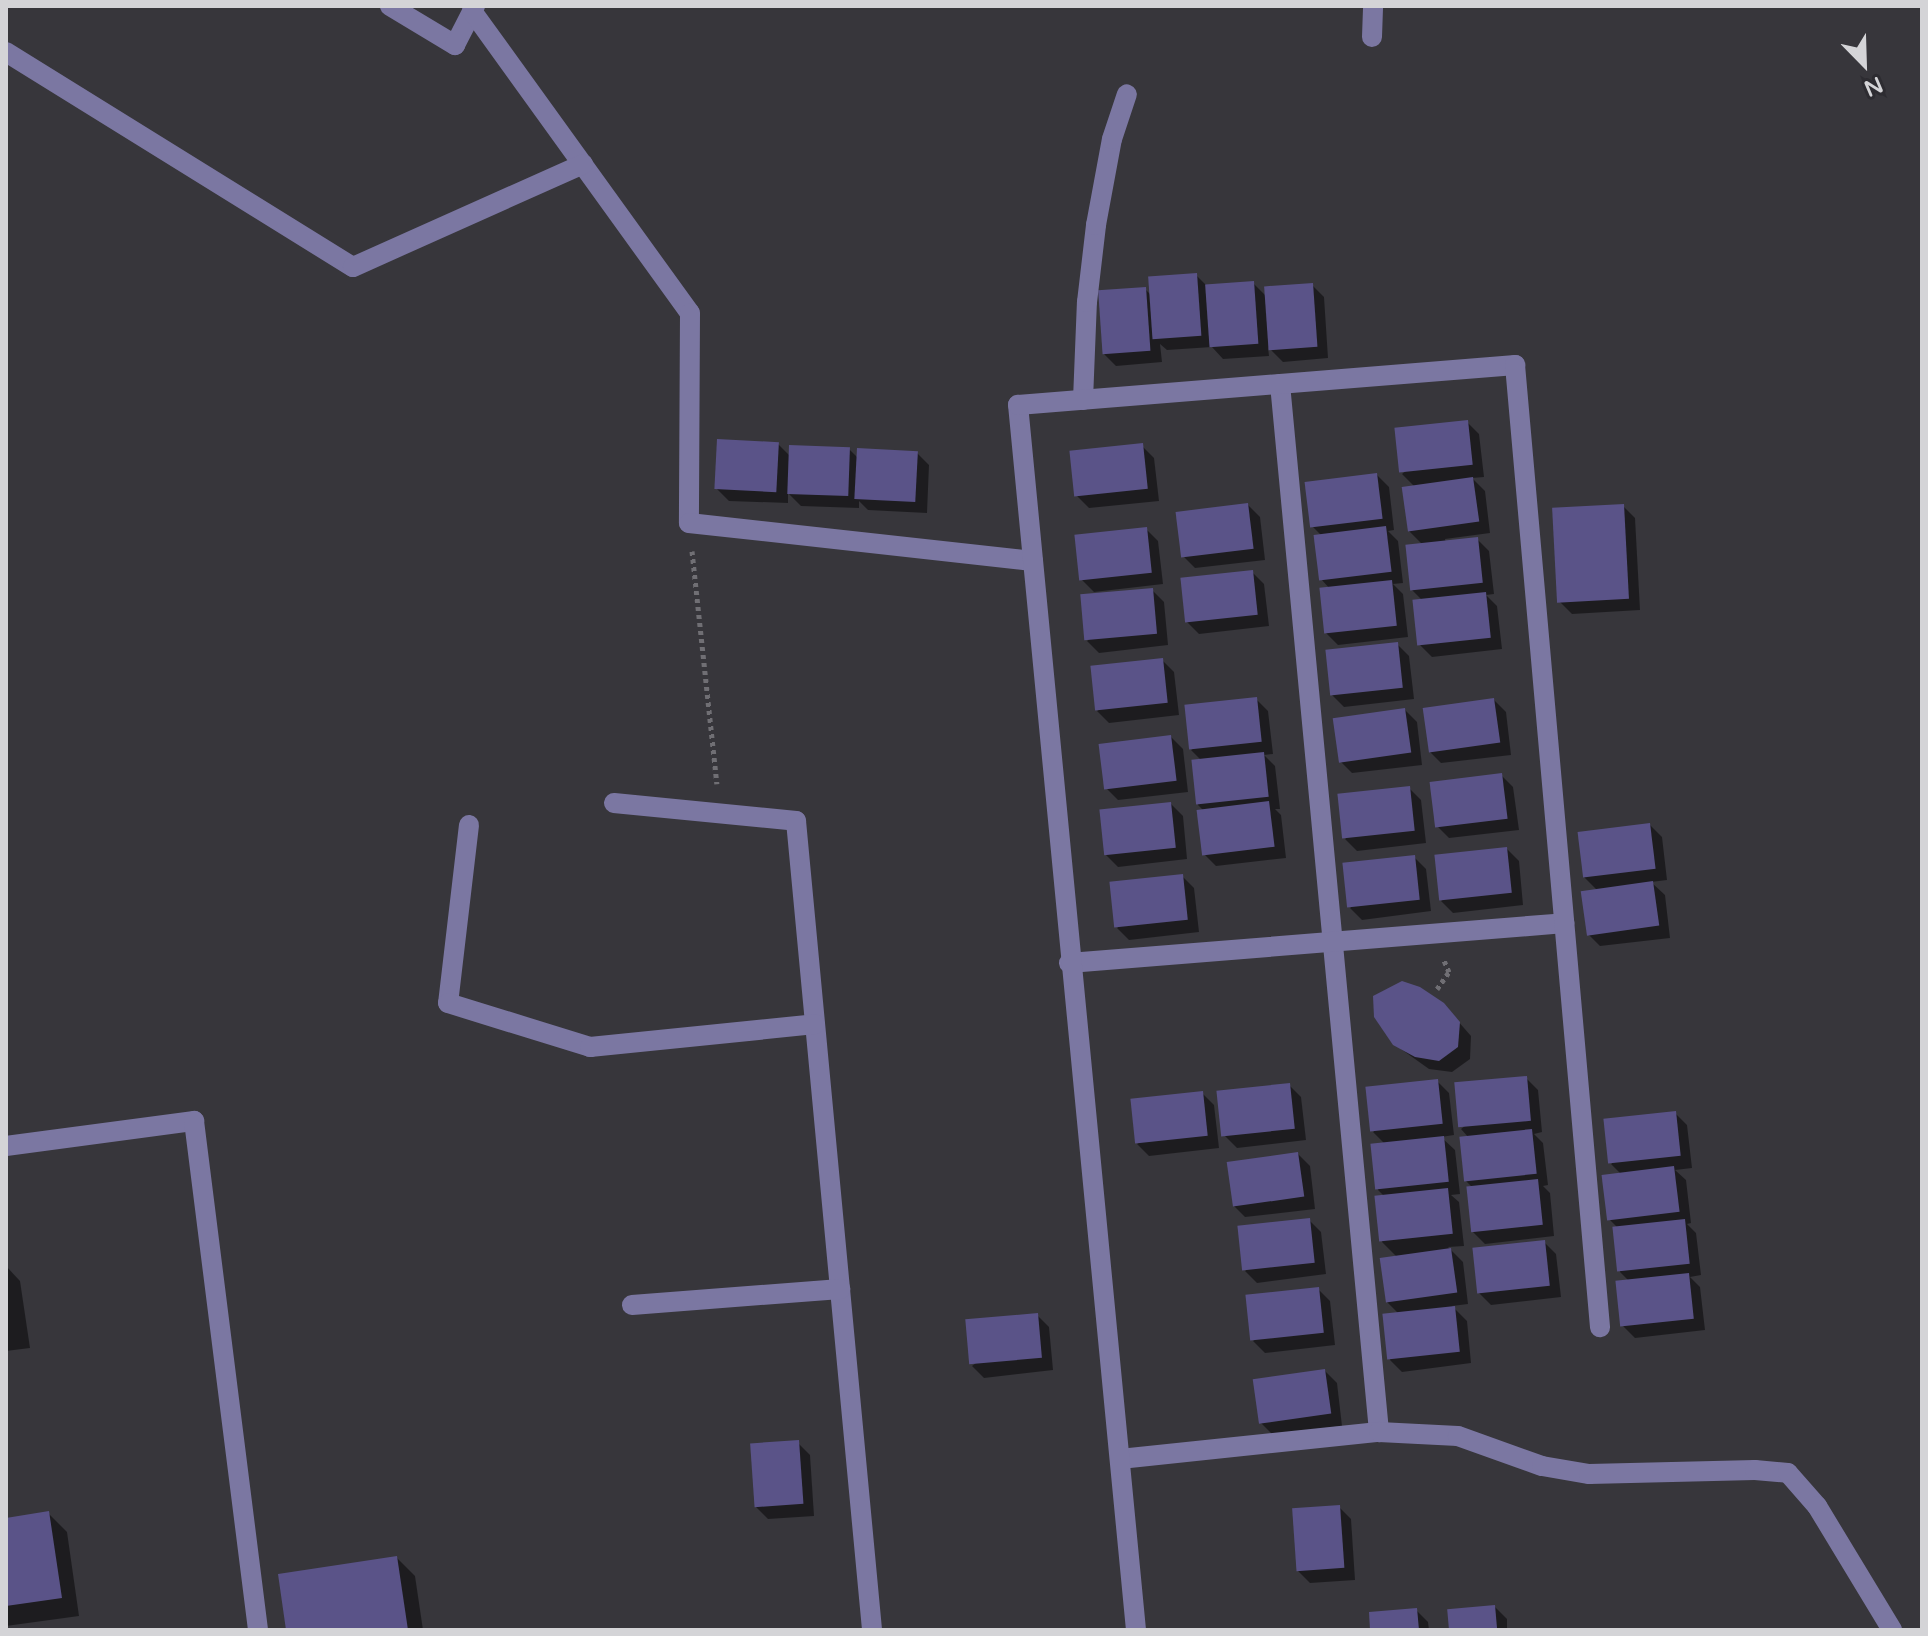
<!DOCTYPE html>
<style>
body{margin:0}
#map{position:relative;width:1928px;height:1636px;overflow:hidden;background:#37363b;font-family:"Varela Round",sans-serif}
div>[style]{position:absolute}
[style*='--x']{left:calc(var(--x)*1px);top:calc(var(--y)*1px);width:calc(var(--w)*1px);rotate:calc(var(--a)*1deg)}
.shadow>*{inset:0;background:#0007}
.building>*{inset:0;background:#5a5388;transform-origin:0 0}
.path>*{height:5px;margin-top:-2.5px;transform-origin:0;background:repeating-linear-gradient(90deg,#706f74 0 4px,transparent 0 8px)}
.minor>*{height:20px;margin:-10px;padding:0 10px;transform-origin:10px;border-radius:10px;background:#7b77a2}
span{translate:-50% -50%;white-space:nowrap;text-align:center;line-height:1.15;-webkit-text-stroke:8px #2d2c31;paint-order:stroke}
.frame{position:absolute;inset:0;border:8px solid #d4d4d7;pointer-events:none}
.north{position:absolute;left:1824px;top:24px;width:80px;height:80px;-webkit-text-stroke:6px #2d2c31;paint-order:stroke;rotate:157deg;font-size:22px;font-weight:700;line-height:32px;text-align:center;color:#d4d4d7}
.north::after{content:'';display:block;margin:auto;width:28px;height:36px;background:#d4d4d7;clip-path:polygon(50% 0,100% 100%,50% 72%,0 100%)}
</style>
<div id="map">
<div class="shadow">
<i style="clip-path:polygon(1196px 275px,1207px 286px,1253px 283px,1267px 297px,1312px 285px,1324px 297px,1328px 358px,1283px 362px,1268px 347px,1269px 356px,1223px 359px,1212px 347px,1167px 350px,1160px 344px,1162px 362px,1116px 366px,1104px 354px,1145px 289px,1152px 296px)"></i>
<i style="clip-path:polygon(1467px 422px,1479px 434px,1484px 477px,1472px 478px,1485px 491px,1490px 533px,1445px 539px,1446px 543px,1477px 539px,1489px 551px,1494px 594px,1486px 595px,1497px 606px,1502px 649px,1432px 657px,1420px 645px,1424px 602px,1412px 590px,1423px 545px,1408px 530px,1414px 486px,1402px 474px)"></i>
<i style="clip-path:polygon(778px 444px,790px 456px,849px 449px,858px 458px,917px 453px,929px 465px,927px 513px,868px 510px,859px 501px,859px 508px,801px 506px,788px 493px,788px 503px,729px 501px,717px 489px)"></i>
<i style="clip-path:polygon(1142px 446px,1154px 458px,1159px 501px,1089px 508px,1077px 496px)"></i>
<i style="clip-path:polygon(1377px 475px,1389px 487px,1394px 530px,1388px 531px,1398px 541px,1403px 583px,1393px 584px,1403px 594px,1408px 637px,1338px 645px,1326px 633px,1330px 589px,1321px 579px,1322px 536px,1312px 526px)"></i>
<i style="clip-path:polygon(1248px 505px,1260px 517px,1265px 560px,1195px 568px,1183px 556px)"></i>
<i style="clip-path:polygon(1623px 506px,1635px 518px,1640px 610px,1572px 614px,1560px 602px)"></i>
<i style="clip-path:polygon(1146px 529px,1158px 541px,1163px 584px,1094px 592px,1082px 580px)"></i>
<i style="clip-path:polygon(1252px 572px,1264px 584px,1269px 626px,1199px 634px,1187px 622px)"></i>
<i style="clip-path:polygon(1152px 590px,1164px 602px,1168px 645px,1099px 653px,1087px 641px)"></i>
<i style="clip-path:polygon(1397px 644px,1409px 656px,1414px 699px,1344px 707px,1332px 695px)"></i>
<i style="clip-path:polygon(1162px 660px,1174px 672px,1179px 715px,1109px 723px,1097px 711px)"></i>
<i style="clip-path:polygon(1256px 699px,1268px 711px,1273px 754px,1264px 755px,1275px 766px,1280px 809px,1275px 809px,1281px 815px,1286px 858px,1216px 866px,1204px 854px,1204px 811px,1198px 805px,1202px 761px,1191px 750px)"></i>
<i style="clip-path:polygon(1494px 700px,1506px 712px,1511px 755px,1441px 763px,1429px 751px)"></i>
<i style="clip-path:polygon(1405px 710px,1417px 722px,1422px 765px,1352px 773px,1340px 761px)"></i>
<i style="clip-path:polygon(1171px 737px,1183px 749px,1188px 792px,1118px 800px,1106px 788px)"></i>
<i style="clip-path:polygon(1501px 775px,1513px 787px,1519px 830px,1449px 838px,1437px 826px)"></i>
<i style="clip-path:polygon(1409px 788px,1421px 800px,1426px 843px,1357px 851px,1345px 839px)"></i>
<i style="clip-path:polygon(1171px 804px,1183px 816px,1187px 859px,1118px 867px,1106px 855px)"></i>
<i style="clip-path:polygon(1650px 825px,1662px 837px,1667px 880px,1651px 882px,1665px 895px,1670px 938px,1600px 946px,1588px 934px,1597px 890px,1584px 877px)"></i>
<i style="clip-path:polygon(1507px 849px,1519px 861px,1523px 905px,1453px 913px,1441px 901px)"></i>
<i style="clip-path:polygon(1414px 857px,1426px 869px,1431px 911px,1362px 920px,1350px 908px)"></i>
<i style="clip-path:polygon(1182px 876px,1194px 888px,1199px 932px,1129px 940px,1117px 928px)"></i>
<i style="clip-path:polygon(1443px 1004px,1471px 1036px,1470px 1059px,1452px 1072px,1429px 1069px,1394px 1044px)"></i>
<i style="clip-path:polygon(1526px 1078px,1538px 1090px,1542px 1132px,1534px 1134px,1543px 1143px,1548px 1185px,1543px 1186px,1550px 1193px,1554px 1236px,1485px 1244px,1473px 1232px,1473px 1188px,1466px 1181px,1469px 1138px,1461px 1129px)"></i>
<i style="clip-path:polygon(1437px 1081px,1449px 1093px,1454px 1135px,1441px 1137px,1455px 1150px,1460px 1194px,1451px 1195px,1459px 1202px,1464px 1246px,1448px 1247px,1463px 1262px,1468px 1304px,1452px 1306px,1467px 1321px,1471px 1363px,1402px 1372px,1390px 1360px,1400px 1315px,1386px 1301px,1396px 1256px,1382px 1242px,1386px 1198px,1378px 1190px,1386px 1145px,1373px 1132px)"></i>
<i style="clip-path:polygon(1289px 1085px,1301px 1097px,1306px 1140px,1237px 1148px,1225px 1136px)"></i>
<i style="clip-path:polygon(1202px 1093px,1214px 1105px,1219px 1148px,1149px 1156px,1137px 1144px)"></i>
<i style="clip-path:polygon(1675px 1113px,1687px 1125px,1692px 1168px,1675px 1170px,1686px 1180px,1691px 1223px,1687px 1224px,1696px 1233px,1701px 1275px,1690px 1277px,1700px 1287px,1705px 1330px,1635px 1338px,1623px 1326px,1630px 1282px,1620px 1272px,1618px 1228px,1609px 1219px,1622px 1175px,1611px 1164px)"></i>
<i style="clip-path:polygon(1298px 1154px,1310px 1166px,1315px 1209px,1245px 1217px,1233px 1205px)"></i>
<i style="clip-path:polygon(1309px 1220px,1321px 1232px,1326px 1274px,1257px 1283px,1245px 1271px)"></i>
<i style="clip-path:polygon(1544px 1242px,1556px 1254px,1561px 1297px,1491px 1305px,1479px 1293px)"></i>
<i style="clip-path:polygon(6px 1266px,20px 1281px,30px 1348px,6px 1351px)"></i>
<i style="clip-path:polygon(1318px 1289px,1330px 1301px,1335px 1345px,1265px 1353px,1253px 1341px)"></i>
<i style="clip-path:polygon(1037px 1315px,1049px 1327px,1053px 1370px,984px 1378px,972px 1366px)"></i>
<i style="clip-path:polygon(1325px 1371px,1337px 1383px,1342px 1426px,1272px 1434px,1260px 1422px)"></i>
<i style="clip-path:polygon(798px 1443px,810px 1455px,814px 1516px,768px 1519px,756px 1507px)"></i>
<i style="clip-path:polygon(1339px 1507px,1351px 1519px,1355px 1580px,1310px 1583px,1298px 1571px)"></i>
<i style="clip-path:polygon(49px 1514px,67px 1532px,79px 1616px,6px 1626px,6px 1520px)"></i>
<i style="clip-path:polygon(397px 1558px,415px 1576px,423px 1630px,288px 1630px)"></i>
<i style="clip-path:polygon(1495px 1607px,1507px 1619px,1507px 1630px,1450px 1630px)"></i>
<i style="clip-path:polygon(1416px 1610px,1428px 1622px,1429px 1630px,1372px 1630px)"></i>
</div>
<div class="building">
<i style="left:1197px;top:273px;width:63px;height:49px;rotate:86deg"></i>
<i style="left:1254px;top:281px;width:63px;height:49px;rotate:86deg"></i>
<i style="left:1313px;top:283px;width:64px;height:49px;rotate:86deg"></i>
<i style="left:1146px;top:287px;width:64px;height:48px;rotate:86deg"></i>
<i style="left:1468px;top:420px;width:45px;height:74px;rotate:84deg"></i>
<i style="left:717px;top:439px;width:62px;height:50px;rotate:3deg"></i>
<i style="left:1143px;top:443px;width:46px;height:74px;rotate:84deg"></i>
<i style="left:789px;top:445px;width:61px;height:49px;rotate:2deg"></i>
<i style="left:857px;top:448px;width:61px;height:51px;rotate:3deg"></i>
<i style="left:1377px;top:473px;width:46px;height:73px;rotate:83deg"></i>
<i style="left:1473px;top:477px;width:45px;height:72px;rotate:82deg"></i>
<i style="left:1248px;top:503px;width:46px;height:73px;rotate:83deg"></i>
<i style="left:1624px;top:504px;width:95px;height:72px;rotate:87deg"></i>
<i style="left:1386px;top:526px;width:46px;height:73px;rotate:83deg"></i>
<i style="left:1147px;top:527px;width:46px;height:73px;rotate:84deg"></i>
<i style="left:1478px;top:537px;width:46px;height:73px;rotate:84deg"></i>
<i style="left:1253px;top:570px;width:45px;height:73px;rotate:84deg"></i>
<i style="left:1392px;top:580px;width:46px;height:73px;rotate:84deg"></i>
<i style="left:1153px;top:588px;width:46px;height:73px;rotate:85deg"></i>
<i style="left:1486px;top:592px;width:46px;height:74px;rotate:84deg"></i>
<i style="left:1398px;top:642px;width:46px;height:73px;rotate:84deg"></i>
<i style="left:1163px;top:658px;width:45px;height:73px;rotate:84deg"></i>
<i style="left:1257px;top:697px;width:45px;height:73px;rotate:84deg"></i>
<i style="left:1494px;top:698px;width:45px;height:72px;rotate:82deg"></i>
<i style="left:1405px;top:708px;width:45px;height:73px;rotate:82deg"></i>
<i style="left:1171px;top:735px;width:46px;height:73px;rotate:83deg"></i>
<i style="left:1264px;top:752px;width:45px;height:73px;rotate:84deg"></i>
<i style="left:1502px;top:773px;width:46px;height:73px;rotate:83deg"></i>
<i style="left:1410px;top:786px;width:45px;height:73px;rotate:84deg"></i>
<i style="left:1269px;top:801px;width:46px;height:73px;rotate:83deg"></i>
<i style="left:1171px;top:802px;width:46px;height:72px;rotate:84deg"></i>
<i style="left:1650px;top:823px;width:46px;height:73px;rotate:83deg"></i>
<i style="left:1507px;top:847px;width:46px;height:73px;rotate:84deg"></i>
<i style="left:1415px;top:855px;width:45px;height:73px;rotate:84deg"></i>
<i style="left:1183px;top:874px;width:46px;height:74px;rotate:84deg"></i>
<i style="left:1653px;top:881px;width:45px;height:73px;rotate:82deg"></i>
<i style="clip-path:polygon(1402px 981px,1420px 987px,1444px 1003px,1460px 1022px,1458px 1047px,1439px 1061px,1415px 1057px,1393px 1045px,1374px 1017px,1373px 996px)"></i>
<i style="left:1527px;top:1076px;width:45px;height:73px;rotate:85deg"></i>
<i style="left:1438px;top:1079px;width:45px;height:73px;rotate:84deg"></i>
<i style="left:1290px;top:1083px;width:46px;height:74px;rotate:84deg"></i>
<i style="left:1203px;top:1091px;width:45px;height:73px;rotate:84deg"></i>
<i style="left:1676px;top:1111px;width:45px;height:73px;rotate:84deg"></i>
<i style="left:1532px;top:1129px;width:45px;height:73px;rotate:84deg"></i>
<i style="left:1444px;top:1136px;width:46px;height:74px;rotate:84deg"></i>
<i style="left:1298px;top:1152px;width:45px;height:72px;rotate:82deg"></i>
<i style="left:1674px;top:1166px;width:46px;height:73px;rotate:83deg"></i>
<i style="left:1538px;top:1179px;width:46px;height:72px;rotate:84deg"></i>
<i style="left:1448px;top:1188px;width:46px;height:74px;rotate:84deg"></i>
<i style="left:1310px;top:1218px;width:45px;height:73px;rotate:84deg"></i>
<i style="left:1685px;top:1219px;width:45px;height:73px;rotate:84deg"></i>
<i style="left:1545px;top:1240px;width:46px;height:73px;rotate:84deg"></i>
<i style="left:1451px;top:1248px;width:45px;height:72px;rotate:82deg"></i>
<i style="left:1689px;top:1273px;width:46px;height:74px;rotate:84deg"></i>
<i style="left:1319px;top:1287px;width:46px;height:74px;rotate:84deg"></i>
<i style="left:1455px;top:1306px;width:46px;height:73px;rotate:84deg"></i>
<i style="left:1038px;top:1313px;width:45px;height:73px;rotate:85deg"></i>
<i style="left:1325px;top:1369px;width:45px;height:73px;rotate:82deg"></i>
<i style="left:799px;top:1440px;width:64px;height:49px;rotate:86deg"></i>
<i style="left:1340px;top:1505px;width:63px;height:48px;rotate:86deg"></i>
<i style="clip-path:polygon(49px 1511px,62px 1598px,6px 1606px,6px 1518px)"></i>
<i style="clip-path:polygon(397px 1556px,408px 1630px,286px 1630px,278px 1574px)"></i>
<i style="left:1495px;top:1605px;width:25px;height:48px;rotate:85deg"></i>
<i style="clip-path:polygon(1417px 1608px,1419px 1630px,1370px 1630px,1369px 1612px)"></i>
</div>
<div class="path">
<i style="--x:692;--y:551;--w:234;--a:83.9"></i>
<i style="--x:1437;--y:989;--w:21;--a:-55"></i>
<i style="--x:1449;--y:972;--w:13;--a:-113"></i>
</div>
<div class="minor">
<i style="--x:390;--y:6;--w:76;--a:31"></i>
<i style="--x:455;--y:45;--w:44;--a:-62.9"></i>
<i style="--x:472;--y:11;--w:372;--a:54.2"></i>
<i style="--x:690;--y:313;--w:210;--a:90.3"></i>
<i style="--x:689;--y:523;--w:346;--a:6.3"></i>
<i style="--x:1372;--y:37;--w:31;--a:-88"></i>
<i style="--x:6;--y:52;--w:408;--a:31.8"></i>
<i style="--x:353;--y:267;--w:252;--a:-24.1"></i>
<i style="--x:1280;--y:384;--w:1053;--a:84.6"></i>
<i style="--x:1083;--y:400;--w:98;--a:-87.7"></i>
<i style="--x:1087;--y:302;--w:78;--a:-83.3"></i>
<i style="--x:1096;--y:225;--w:87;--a:-79.5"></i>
<i style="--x:1112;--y:139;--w:47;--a:-71.6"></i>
<i style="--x:614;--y:803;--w:183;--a:5.6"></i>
<i style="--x:796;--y:821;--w:813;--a:84.63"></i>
<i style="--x:469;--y:825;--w:179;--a:96.7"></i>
<i style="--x:448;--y:1003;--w:149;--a:17.2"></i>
<i style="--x:590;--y:1047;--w:226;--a:-5.8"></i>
<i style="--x:1069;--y:963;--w:497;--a:-4.6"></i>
<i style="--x:6;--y:1146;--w:190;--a:-7.6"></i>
<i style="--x:194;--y:1121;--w:513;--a:82.83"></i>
<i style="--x:632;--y:1305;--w:209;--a:-4.4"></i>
<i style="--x:1120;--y:1459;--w:260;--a:-6"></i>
<i style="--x:1379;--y:1432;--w:79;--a:2.9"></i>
<i style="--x:1458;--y:1436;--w:89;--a:19.7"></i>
<i style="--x:1542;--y:1466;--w:48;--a:9.7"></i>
<i style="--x:1589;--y:1474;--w:166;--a:-1.4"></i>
<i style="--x:1755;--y:1470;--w:33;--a:5"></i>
<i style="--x:1788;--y:1473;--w:44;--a:48.7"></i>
<i style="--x:1817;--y:1506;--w:145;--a:58.8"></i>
<i style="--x:1136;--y:1630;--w:1231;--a:-95.5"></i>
<i style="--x:1018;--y:405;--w:499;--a:-4.6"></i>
<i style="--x:1515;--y:365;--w:966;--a:84.95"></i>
</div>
<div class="frame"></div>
<div class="north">N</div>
</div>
